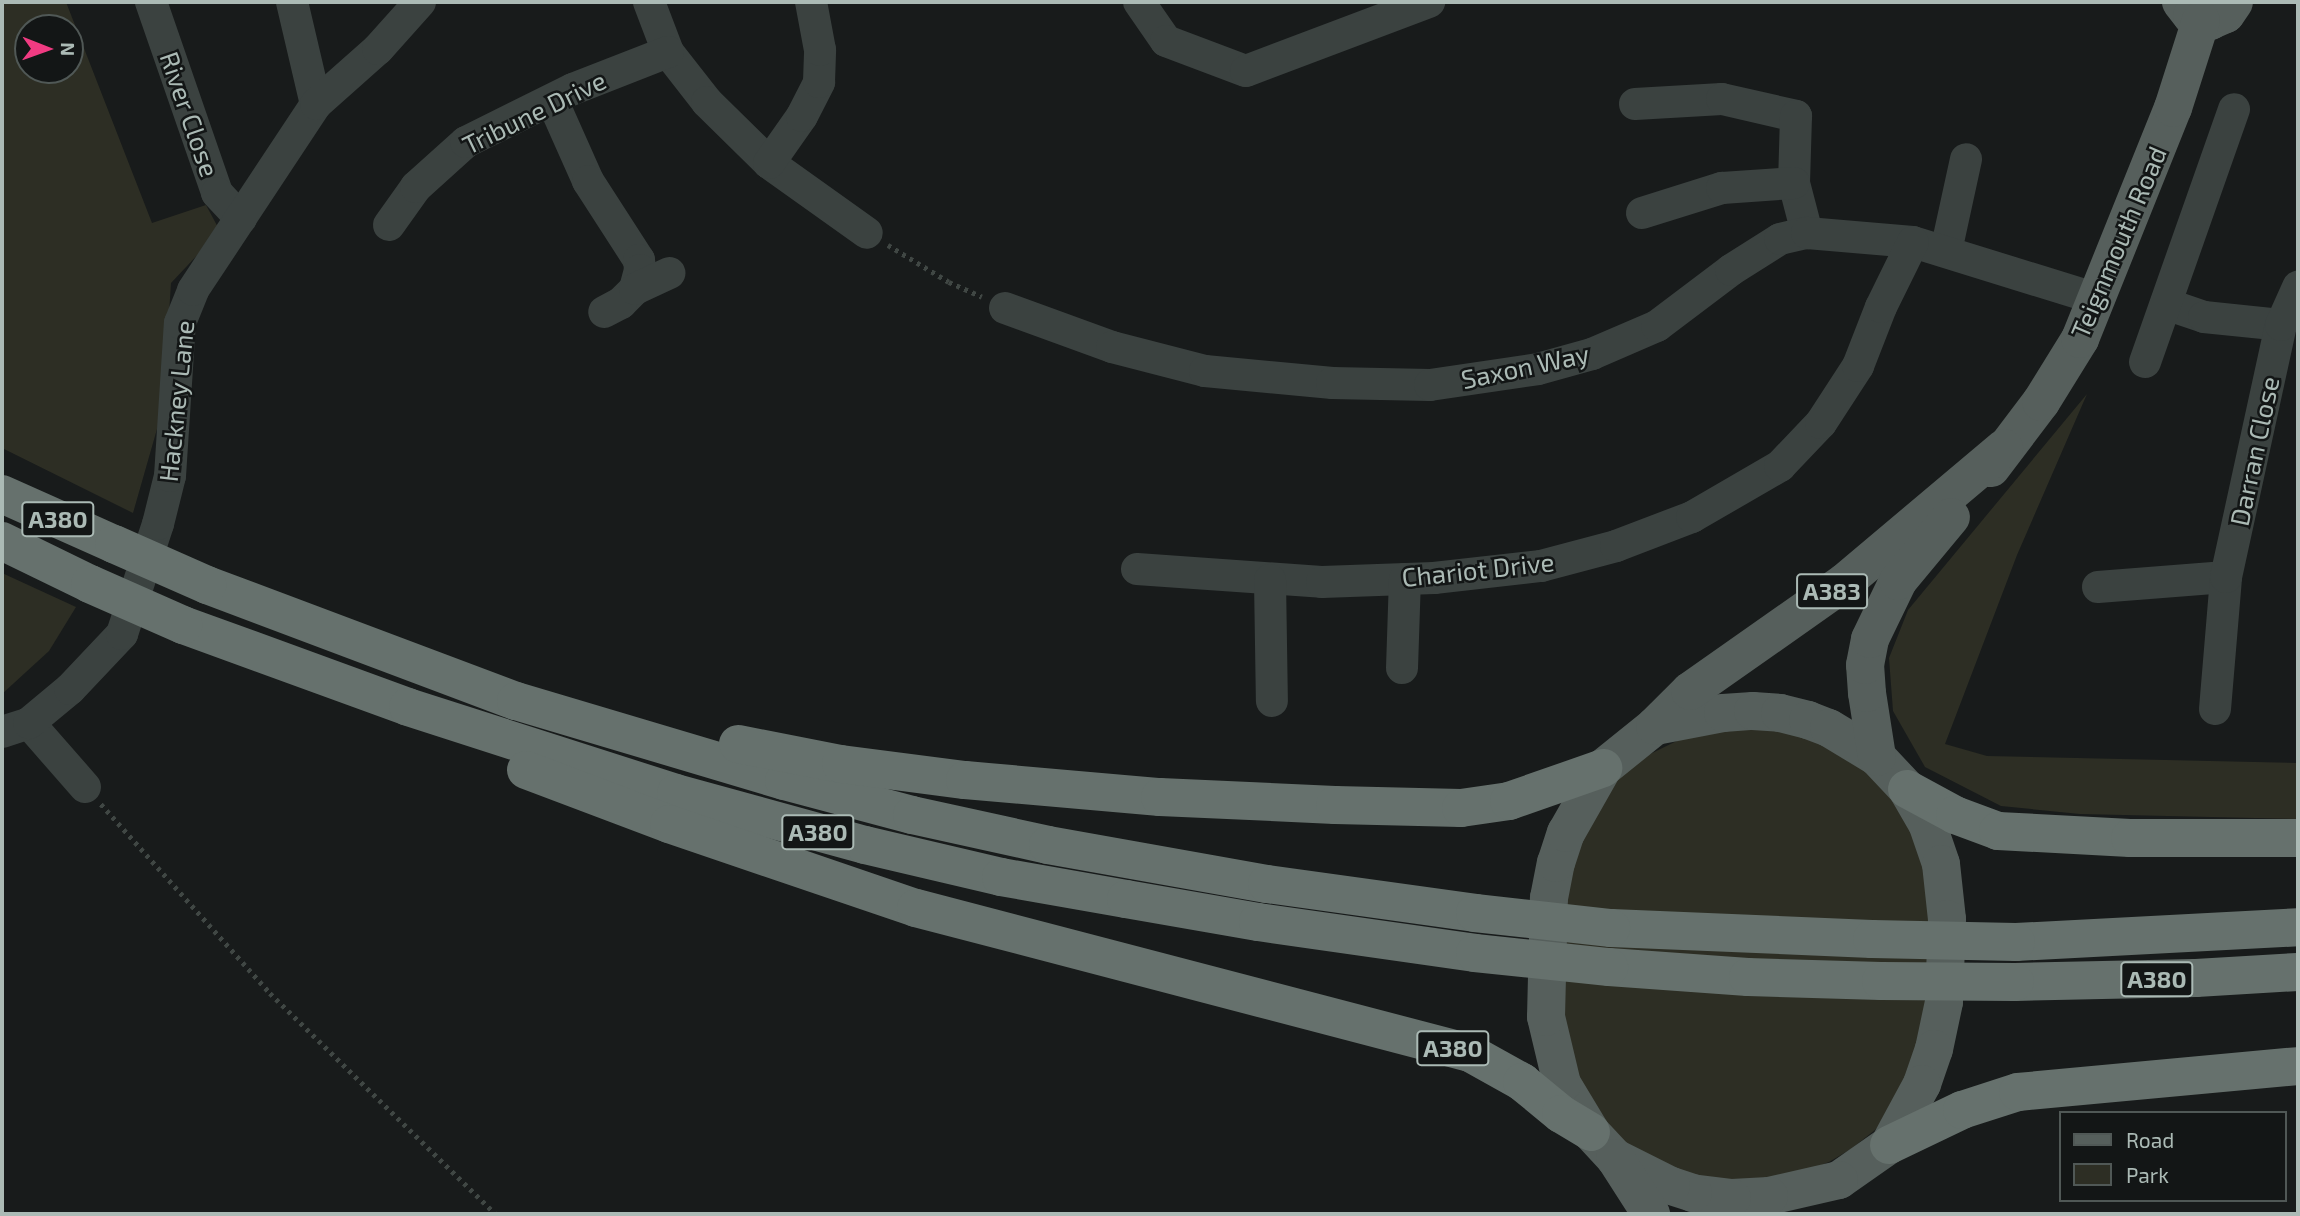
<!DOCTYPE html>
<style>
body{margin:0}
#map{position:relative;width:2300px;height:1216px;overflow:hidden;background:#181b1b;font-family:"Exo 2",sans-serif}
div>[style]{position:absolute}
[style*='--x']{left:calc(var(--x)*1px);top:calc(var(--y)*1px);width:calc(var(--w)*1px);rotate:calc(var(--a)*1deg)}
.green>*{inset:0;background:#2d2e24}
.path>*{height:4.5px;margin-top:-2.25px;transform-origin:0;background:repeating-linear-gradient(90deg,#404744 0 3.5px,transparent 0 8.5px)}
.minor>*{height:32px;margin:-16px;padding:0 16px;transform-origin:16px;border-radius:16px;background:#3b4240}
.major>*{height:38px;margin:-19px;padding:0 19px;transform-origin:19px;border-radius:19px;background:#565f5c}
.highway>*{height:38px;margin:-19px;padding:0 19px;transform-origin:19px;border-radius:19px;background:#66716d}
.highway-bridge>*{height:38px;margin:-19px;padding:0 19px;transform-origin:19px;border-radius:19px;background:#66716d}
span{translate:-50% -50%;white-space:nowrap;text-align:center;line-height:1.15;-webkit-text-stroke:5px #131616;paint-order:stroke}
.shield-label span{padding:2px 5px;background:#131616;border:2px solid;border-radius:5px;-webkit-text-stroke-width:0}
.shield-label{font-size:24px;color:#abbab5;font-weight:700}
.street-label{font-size:26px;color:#abbab5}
.frame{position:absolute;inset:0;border:4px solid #abbab5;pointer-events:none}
.legend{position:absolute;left:2059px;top:1111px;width:228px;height:91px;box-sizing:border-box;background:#131616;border:2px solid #505856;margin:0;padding:9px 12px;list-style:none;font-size:21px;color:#abbab5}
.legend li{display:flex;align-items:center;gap:14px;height:35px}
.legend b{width:35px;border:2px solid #505856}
.north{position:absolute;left:14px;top:14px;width:70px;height:70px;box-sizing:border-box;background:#131616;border:2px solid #505856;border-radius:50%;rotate:91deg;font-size:19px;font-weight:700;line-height:28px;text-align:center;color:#abbab5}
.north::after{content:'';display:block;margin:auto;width:24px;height:32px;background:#f03b82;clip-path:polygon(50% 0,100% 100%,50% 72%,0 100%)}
</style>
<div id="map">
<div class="green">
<i style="clip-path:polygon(evenodd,2px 2px,66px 2px,152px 223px,206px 205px,220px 231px,171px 283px,163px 408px,133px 513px,2px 448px,2px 2px,28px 28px,70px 28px,70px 70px,28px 70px,28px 28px)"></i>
<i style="clip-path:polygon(2087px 394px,2017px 555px,1945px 744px,1987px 756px,2298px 763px,2298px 819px,2080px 814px,2001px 806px,1925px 767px,1893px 711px,1889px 658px,1908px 610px)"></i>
<i style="clip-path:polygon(2px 573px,76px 607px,49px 651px,2px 694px)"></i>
<i style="clip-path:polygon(1760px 725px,1841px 749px,1888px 789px,1920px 842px,1933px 919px,1923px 1039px,1894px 1108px,1875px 1130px,1851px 1149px,1829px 1162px,1780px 1181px,1705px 1181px,1636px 1154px,1587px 1101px,1557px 1012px,1572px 852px,1602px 795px,1640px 759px,1693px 733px)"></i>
</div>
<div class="path">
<i style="--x:888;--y:245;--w:71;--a:31.2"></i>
<i style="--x:949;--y:282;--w:36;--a:24"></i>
<i style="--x:101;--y:804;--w:254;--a:48.2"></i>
<i style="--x:270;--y:993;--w:316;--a:44.4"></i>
</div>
<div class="minor">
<i style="--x:151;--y:2;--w:202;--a:70.9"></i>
<i style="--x:217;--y:193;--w:35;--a:47"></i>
<i style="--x:292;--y:2;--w:105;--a:76.8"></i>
<i style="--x:649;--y:2;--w:53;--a:69.2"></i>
<i style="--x:668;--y:52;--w:63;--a:52"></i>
<i style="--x:707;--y:102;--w:87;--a:44.5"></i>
<i style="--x:769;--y:163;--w:120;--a:35.5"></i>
<i style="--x:1139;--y:2;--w:47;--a:55.3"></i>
<i style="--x:1166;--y:41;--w:85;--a:20.6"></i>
<i style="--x:1246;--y:71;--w:196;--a:-20.7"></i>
<i style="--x:552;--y:100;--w:89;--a:66"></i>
<i style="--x:588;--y:181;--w:94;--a:57.2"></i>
<i style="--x:639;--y:260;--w:10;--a:84"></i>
<i style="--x:640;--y:270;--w:20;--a:105"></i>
<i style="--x:635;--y:289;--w:20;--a:135"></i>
<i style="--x:621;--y:303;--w:19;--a:152"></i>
<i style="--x:1635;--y:104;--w:87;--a:-3.3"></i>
<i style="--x:1722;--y:99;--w:76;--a:12.9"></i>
<i style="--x:1796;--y:116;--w:67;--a:91.7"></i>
<i style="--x:1794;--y:183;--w:52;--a:75.4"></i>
<i style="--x:769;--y:163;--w:57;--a:-54.9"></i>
<i style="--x:802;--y:116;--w:38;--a:-63"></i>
<i style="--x:819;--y:82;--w:32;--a:-88"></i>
<i style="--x:820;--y:50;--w:49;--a:-100.6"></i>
<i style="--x:1642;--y:213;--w:84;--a:-17.4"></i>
<i style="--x:1722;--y:188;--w:72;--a:-4"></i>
<i style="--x:389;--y:225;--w:47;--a:-54.6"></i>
<i style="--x:416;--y:187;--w:67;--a:-42"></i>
<i style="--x:466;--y:142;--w:119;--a:-26.4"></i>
<i style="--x:573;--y:89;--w:102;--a:-21.3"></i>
<i style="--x:1946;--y:251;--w:94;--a:-77.7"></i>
<i style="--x:635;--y:289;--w:38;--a:-25"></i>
<i style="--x:2166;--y:304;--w:40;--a:18.9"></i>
<i style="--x:2204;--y:317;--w:77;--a:5.9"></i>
<i style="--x:1005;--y:308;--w:114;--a:20"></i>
<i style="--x:1112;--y:347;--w:96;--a:14.5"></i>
<i style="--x:1205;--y:371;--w:128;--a:5.4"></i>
<i style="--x:1332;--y:383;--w:98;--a:1.2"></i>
<i style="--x:1430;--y:385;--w:109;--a:-8.4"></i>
<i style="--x:1538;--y:369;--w:56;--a:-15.5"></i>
<i style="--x:1592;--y:354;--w:71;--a:-23.3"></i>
<i style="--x:1657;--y:326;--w:93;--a:-37.1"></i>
<i style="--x:1731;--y:270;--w:58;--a:-32.3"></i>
<i style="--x:1780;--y:239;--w:28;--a:-13"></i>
<i style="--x:1807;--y:233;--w:106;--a:4.9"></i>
<i style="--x:1913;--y:242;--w:193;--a:17.2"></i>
<i style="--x:2145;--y:362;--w:268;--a:-70.6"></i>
<i style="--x:1137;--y:569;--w:185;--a:4"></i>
<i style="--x:1322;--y:582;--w:112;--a:-2"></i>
<i style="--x:1434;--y:578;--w:108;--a:-6.4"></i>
<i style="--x:1541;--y:566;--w:78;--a:-14.9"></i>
<i style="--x:1616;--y:546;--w:81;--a:-20.9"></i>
<i style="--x:1692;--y:517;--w:102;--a:-30.1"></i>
<i style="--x:1780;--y:466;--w:59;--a:-46.4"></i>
<i style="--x:1821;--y:423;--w:68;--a:-57"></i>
<i style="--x:1858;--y:366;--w:63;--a:-68.7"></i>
<i style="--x:1881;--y:307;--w:72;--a:-63.8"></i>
<i style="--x:1270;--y:580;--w:121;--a:89.1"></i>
<i style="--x:2098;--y:587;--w:128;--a:-4.5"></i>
<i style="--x:1402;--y:668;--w:89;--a:-88.1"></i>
<i style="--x:2215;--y:709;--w:132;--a:-85.2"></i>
<i style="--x:2226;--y:577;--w:258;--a:-77.7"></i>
<i style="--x:2281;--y:325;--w:42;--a:-65.9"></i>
<i style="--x:29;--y:723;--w:85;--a:48.8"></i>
<i style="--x:2;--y:732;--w:28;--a:-18"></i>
<i style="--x:29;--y:723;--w:53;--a:-39.7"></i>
<i style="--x:70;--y:689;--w:76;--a:-46.6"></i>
<i style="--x:122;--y:634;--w:116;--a:-71.9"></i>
<i style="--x:158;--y:524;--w:49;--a:-76"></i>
<i style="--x:170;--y:476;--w:153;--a:-86.3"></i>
<i style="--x:180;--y:323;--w:35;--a:-68"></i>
<i style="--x:193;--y:290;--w:223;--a:-56.5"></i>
<i style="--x:316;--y:104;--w:83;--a:-41.6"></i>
<i style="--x:378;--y:49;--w:63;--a:-48.2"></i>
</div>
<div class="major">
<i style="--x:2181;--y:2;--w:18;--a:52"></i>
<i style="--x:2192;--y:16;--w:19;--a:16"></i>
<i style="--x:2210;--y:21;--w:17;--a:-24"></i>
<i style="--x:2226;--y:14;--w:14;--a:-56"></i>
<i style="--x:1991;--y:468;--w:83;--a:-52.9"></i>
<i style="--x:2041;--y:402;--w:74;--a:-58.2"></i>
<i style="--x:2080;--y:339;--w:249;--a:-68.1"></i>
<i style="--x:2173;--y:108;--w:92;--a:-72.3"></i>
<i style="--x:1655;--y:726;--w:69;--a:-10.8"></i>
<i style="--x:1723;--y:713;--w:30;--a:-4"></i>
<i style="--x:1753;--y:711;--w:27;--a:4"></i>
<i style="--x:1780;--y:713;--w:29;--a:14"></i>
<i style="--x:1808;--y:720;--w:22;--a:21"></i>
<i style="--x:1829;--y:728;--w:56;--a:31.1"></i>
<i style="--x:1877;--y:757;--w:44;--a:46.8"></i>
<i style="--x:1907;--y:789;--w:39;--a:60"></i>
<i style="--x:1927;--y:823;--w:43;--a:71.1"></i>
<i style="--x:1941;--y:864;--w:55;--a:83.8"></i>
<i style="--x:1947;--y:919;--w:83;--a:92.1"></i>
<i style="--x:1944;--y:1002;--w:48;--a:102"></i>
<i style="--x:1934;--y:1049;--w:37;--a:109"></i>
<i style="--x:1922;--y:1084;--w:69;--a:118.4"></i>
<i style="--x:1889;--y:1145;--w:61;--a:145"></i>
<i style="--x:1839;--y:1180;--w:72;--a:167.1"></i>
<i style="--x:1769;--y:1196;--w:37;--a:177"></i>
<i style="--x:1732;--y:1198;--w:39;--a:-173"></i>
<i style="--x:1693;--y:1193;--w:23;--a:-162"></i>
<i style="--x:1671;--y:1186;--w:63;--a:-153.4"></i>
<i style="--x:1615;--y:1158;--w:35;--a:-133"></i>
<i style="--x:1591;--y:1132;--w:56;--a:-121.1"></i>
<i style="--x:1562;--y:1084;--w:69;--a:-103.4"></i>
<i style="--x:1546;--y:1017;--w:119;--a:-88.6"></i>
<i style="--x:1549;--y:898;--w:36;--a:-79"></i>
<i style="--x:1556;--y:863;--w:32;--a:-72"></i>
<i style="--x:1566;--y:833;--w:75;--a:-60.4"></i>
<i style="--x:1603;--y:768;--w:67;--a:-38.9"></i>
<i style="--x:1655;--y:726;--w:49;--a:-45"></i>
<i style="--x:1690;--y:691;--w:189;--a:-35.1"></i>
<i style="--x:1845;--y:582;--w:208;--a:-40.1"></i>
<i style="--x:1877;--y:757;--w:65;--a:-98.9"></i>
<i style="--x:1867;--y:693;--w:28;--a:-94"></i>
<i style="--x:1865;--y:665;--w:26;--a:-79"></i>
<i style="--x:1870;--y:639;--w:64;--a:-64.2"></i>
<i style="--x:1898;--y:581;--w:83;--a:-50.4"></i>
<i style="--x:1615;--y:1158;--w:67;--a:57.3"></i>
</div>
<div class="highway">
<i style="--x:2;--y:494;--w:123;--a:24.1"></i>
<i style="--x:2;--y:541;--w:98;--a:26"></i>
<i style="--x:207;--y:585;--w:330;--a:20.6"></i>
<i style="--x:516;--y:701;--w:280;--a:16.6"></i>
<i style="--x:784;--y:781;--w:132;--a:14.9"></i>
<i style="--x:912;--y:815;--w:139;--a:12.4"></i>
<i style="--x:1048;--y:845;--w:222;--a:10.1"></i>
<i style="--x:1267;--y:884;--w:210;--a:7.9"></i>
<i style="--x:183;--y:625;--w:239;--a:20"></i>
<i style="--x:408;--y:707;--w:281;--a:17.8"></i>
<i style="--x:676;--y:793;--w:196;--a:15.4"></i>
<i style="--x:865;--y:845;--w:140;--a:13.2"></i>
<i style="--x:1001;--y:877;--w:127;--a:10"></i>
<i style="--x:1126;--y:899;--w:134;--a:9.9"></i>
<i style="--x:1258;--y:922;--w:219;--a:8.1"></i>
<i style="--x:738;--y:744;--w:105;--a:11"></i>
<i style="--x:841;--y:764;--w:125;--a:7.4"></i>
<i style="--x:965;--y:780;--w:196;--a:5"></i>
<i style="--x:1160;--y:797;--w:175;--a:2.6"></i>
<i style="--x:1335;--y:805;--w:126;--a:1.4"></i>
<i style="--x:1461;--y:808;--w:49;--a:-8.3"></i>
<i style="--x:1509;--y:801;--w:100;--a:-19.3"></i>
<i style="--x:526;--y:770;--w:153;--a:20.7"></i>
<i style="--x:669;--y:824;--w:261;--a:18.8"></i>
<i style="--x:916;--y:908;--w:573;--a:14.67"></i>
<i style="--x:1470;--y:1053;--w:60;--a:29.1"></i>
<i style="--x:1522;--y:1082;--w:50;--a:39.4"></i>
<i style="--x:1561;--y:1114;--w:35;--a:31"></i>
<i style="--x:1907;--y:789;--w:55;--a:28.4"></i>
<i style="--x:1955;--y:815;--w:46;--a:20.4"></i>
<i style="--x:1998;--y:831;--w:132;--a:3"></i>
<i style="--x:2130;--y:838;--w:168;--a:0"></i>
<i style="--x:1611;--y:928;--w:261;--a:2.4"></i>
<i style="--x:2016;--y:942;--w:282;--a:-3"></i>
<i style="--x:1609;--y:967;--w:139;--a:4.1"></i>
<i style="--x:1748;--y:977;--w:133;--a:1.7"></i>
<i style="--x:2015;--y:982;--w:181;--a:-1.3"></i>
<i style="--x:2196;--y:978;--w:102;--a:-3.4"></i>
<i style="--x:1889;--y:1145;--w:81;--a:-25.6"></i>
<i style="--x:1962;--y:1110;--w:59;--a:-17.8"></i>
<i style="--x:2018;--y:1092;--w:281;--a:-5.3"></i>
</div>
<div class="highway-bridge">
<i style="--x:114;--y:544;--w:102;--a:23.8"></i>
<i style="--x:90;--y:584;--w:102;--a:23.8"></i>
<i style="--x:1475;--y:913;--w:137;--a:6.3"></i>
<i style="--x:1872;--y:939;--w:144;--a:1.2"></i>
<i style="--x:1475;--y:953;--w:135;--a:6"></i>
<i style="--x:1881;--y:981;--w:134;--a:0.4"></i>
</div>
<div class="shield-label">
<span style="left:58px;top:519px">A380</span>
<span style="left:1832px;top:591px">A383</span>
<span style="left:818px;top:832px">A380</span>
<span style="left:2157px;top:979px">A380</span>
<span style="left:1453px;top:1048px">A380</span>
</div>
<div class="street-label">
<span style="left:534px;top:112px;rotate:-26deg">Tribune Drive</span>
<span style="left:190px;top:114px;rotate:71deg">River Close</span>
<span style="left:2118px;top:242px;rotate:-67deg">Teignmouth Road</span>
<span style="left:1525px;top:366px;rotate:-12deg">Saxon Way</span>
<span style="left:176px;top:401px;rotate:-84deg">Hackney Lane</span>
<span style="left:2254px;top:451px;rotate:-78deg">Darran Close</span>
<span style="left:1478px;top:569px;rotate:-6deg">Chariot Drive</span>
</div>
<div class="frame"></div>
<ul class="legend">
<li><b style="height:9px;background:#565f5c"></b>Road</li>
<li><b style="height:19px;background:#2d2e24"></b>Park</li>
</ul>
<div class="north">N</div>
</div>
